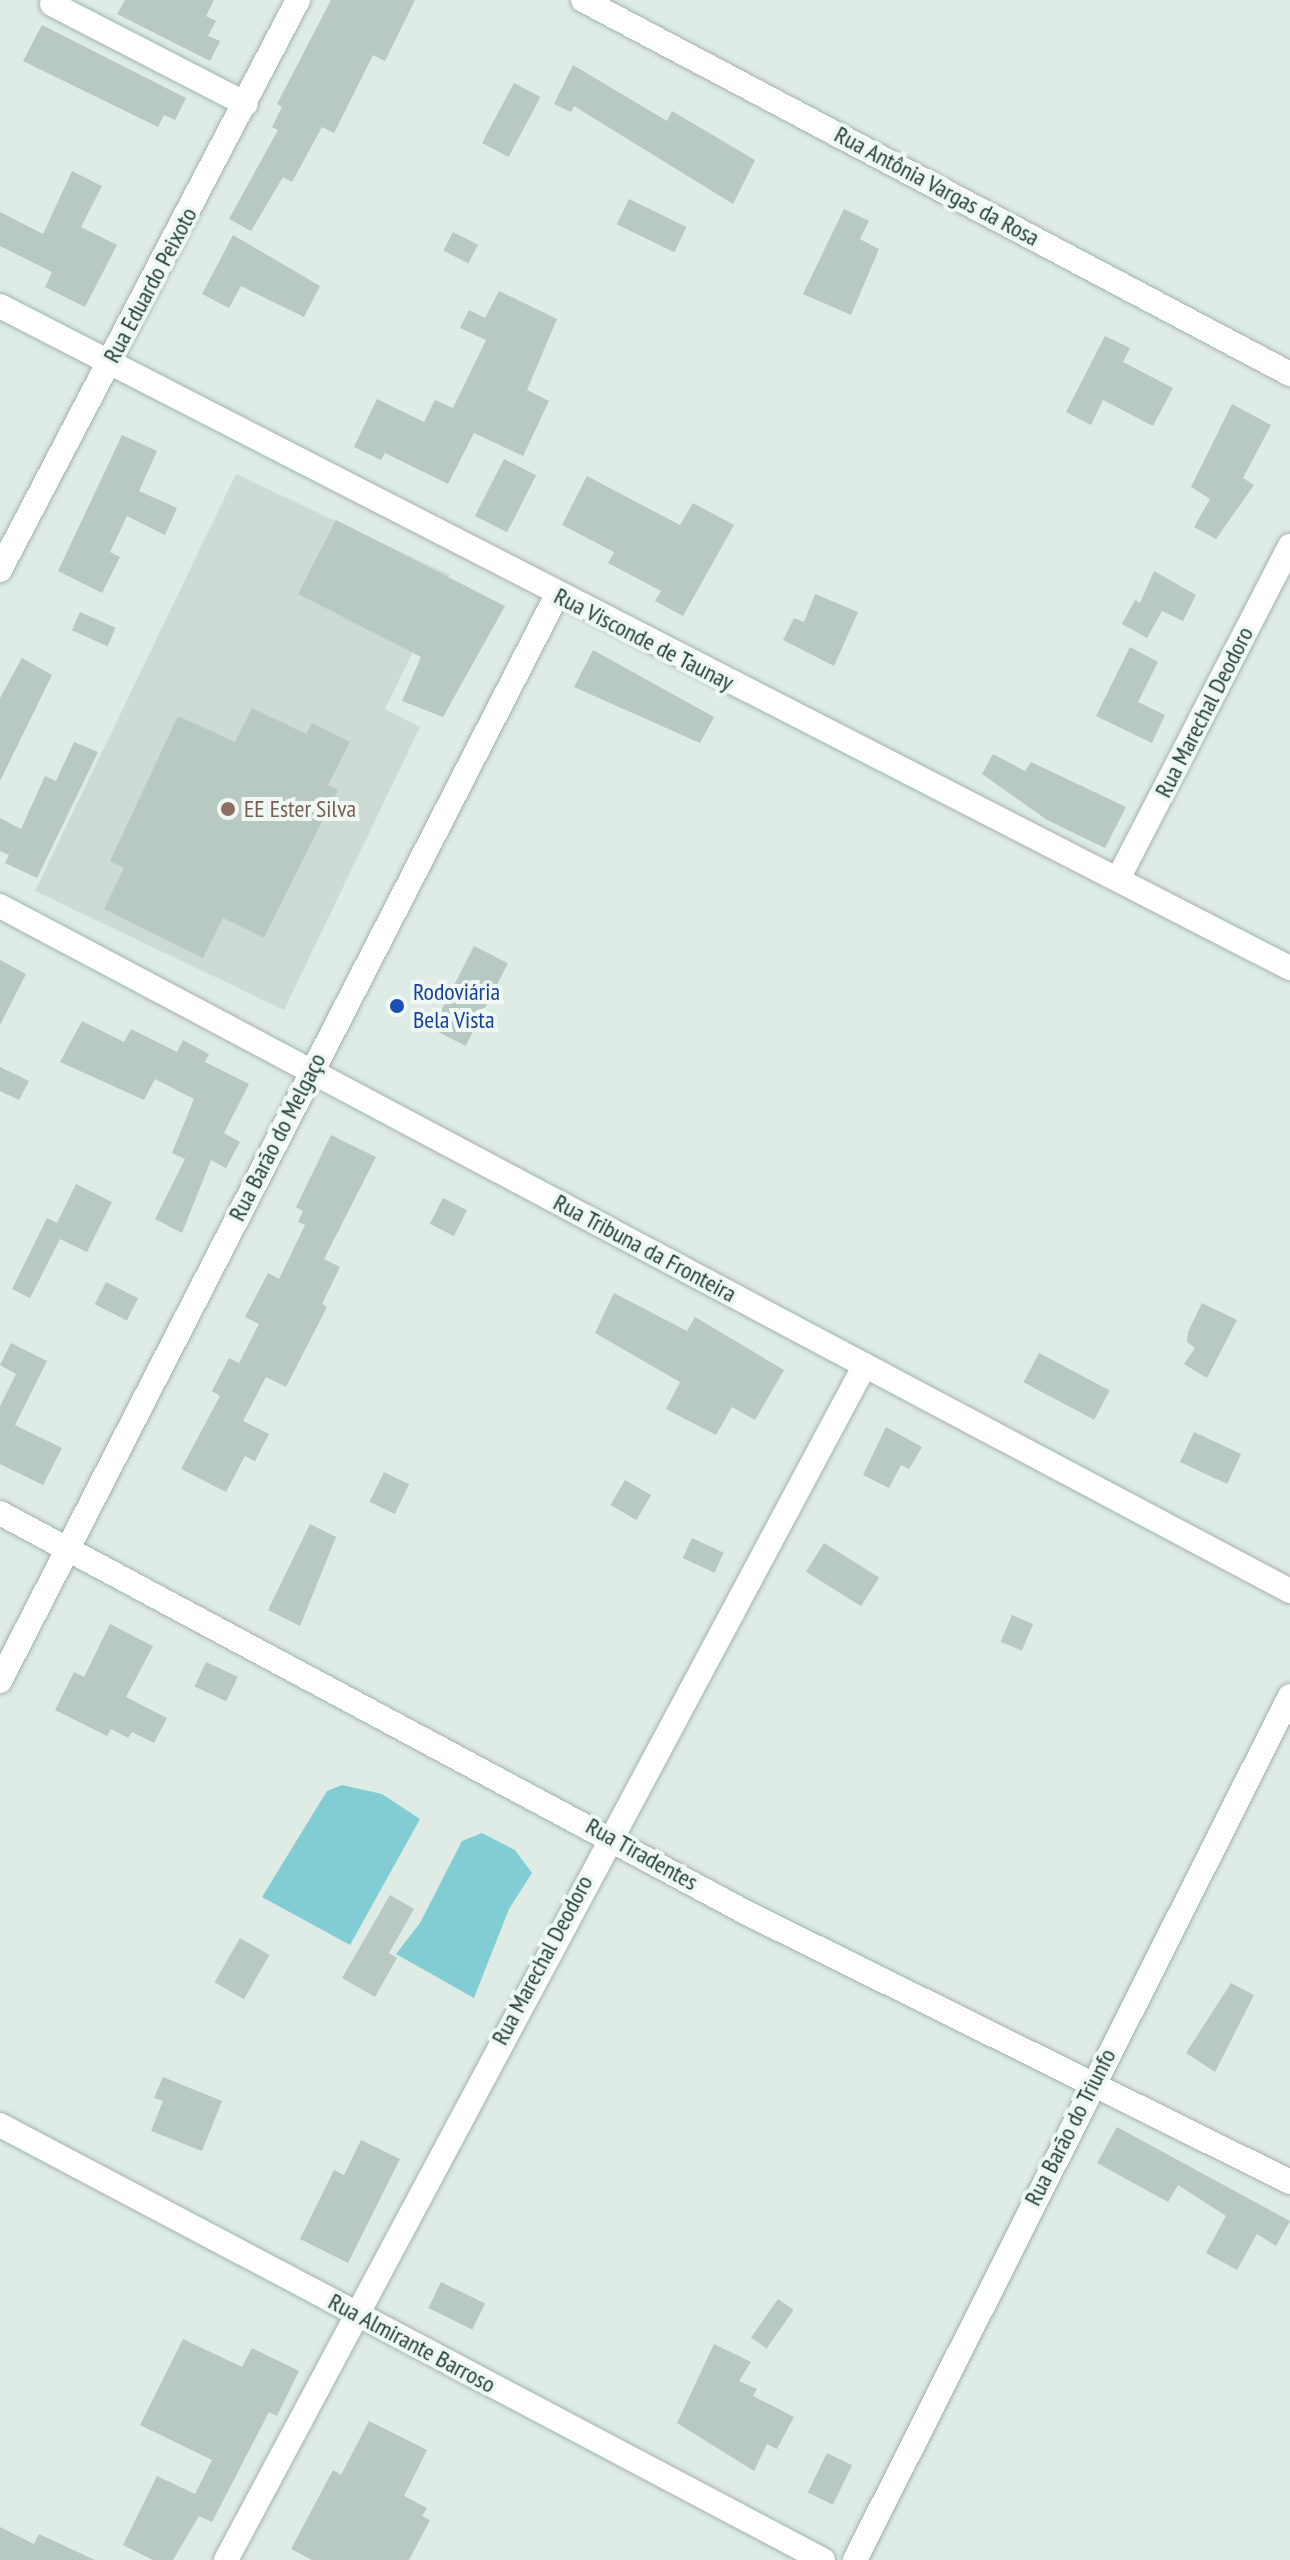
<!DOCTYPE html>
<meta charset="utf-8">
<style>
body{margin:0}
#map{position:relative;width:1290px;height:2560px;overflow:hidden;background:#dfebe5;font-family:"PT Sans Narrow",sans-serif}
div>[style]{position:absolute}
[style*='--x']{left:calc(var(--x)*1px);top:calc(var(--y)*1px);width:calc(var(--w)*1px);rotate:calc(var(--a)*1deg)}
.built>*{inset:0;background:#cddbd4}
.water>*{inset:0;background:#82cdd4}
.building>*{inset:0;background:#b7c9c0;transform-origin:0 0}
.roads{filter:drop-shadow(0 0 2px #a2b3ac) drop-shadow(0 0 2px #a2b3ac)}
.street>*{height:24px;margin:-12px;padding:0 12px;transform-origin:12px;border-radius:12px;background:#fff}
.dots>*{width:22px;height:22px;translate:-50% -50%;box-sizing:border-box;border:4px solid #eff8f3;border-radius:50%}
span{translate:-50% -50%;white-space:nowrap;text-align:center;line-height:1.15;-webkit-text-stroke:8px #eff8f3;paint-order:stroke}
.street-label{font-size:24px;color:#1f3c32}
.education-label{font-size:24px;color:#785e54}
.left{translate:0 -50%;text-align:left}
.transit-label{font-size:24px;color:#164399}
</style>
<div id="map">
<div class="built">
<i style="clip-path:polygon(236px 474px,450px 575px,385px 709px,420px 727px,284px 1010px,35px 891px)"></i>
</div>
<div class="water">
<i style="clip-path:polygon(342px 1785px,382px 1794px,420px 1819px,350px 1945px,262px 1897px,327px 1791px)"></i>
<i style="clip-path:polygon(482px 1833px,515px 1850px,532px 1873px,509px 1909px,474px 1998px,396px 1954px,420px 1923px,462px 1841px)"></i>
</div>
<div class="building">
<i style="clip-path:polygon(125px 0,214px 0,206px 16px,216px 21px,208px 36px,220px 41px,210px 61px,117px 14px)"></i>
<i style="clip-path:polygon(331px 0,415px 0,385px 61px,373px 55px,334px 133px,322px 127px,292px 182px,283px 177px,251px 231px,229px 219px,278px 130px,272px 127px,282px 107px,277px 104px)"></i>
<i style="clip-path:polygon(42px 25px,186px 98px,175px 120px,164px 115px,158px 127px,23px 61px)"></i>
<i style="clip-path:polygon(573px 65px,667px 121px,672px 111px,755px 160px,733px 204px,574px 106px,571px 112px,554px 104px)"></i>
<i style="left:514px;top:83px;width:30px;height:68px;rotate:28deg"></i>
<i style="clip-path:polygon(72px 171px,102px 186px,81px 227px,117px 245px,85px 307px,45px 287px,52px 272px,0 246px,0 212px,43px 234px)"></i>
<i style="left:629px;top:199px;width:64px;height:28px;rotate:26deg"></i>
<i style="clip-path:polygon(844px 209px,869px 221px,860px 239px,879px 249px,851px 315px,803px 294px)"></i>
<i style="left:453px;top:232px;width:28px;height:21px;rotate:27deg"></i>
<i style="clip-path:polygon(233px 235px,320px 286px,304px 317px,241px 286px,229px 308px,202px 294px)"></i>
<i style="clip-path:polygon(499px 291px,557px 319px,527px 390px,549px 401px,523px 456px,474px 433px,448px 484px,385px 453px,381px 460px,354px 447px,377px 399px,424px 422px,435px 400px,453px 408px,486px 340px,460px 328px,469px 310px,485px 318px)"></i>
<i style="clip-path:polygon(1105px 336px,1130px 348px,1123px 362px,1173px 388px,1153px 426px,1103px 400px,1091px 425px,1066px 412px)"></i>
<i style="clip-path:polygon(1232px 404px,1271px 425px,1243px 478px,1254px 485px,1216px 539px,1194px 527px,1210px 499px,1191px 487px)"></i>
<i style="clip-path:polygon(122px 435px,157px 451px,139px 491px,177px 508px,165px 535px,127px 516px,110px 552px,120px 557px,102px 593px,58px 571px)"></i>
<i style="left:504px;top:459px;width:36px;height:64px;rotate:27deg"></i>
<i style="clip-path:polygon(587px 476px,680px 525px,693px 503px,734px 525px,683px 616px,655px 601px,661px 591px,608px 563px,614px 552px,562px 525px)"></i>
<i style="clip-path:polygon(336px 520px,505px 606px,443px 717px,402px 701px,421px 657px,298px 594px)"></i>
<i style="clip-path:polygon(1154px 571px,1196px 595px,1183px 621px,1162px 611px,1147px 638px,1122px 624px,1135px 600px,1140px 603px)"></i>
<i style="clip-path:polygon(815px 594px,858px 612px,834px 666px,783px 640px,794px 618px,804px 622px)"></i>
<i style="left:80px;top:612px;width:39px;height:20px;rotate:24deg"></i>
<i style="clip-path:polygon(1130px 647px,1158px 662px,1138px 702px,1165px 715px,1152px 743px,1096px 716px)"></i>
<i style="clip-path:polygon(593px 650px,714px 717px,700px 743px,574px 687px)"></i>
<i style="clip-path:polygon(22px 658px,52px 675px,0 781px,0 698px)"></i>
<i style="clip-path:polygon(252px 708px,306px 734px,312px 723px,350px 742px,328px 785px,338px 790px,264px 938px,223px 918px,203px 958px,104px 909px,124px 868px,110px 861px,178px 716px,235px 742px)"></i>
<i style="clip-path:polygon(74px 742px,98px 752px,37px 878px,5px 863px,9px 855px,0 851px,0 818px,21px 829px,45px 776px,56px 781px)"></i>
<i style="clip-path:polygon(993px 754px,1025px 771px,1031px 762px,1126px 807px,1105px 848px,1047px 820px,982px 774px)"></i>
<i style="left:474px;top:946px;width:38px;height:93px;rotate:27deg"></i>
<i style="clip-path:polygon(0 960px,26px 974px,0 1025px)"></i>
<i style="clip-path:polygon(82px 1021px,124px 1042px,131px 1029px,177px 1052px,183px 1040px,209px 1054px,205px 1062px,249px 1084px,224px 1133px,240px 1142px,226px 1168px,211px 1160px,182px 1233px,155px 1219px,185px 1159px,172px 1153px,194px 1099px,155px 1079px,144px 1100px,60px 1062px)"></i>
<i style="clip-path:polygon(0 1067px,29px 1081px,19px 1100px,0 1091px)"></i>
<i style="clip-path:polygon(331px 1135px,376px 1157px,324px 1259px,340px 1267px,322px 1304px,327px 1307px,286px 1387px,266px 1377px,243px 1421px,269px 1434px,255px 1461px,245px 1456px,226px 1492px,181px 1469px,220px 1396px,212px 1391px,229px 1358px,239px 1363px,259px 1324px,245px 1317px,268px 1273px,279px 1279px,305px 1225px,298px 1222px,303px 1211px,296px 1207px)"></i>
<i style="clip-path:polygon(76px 1184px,112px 1202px,87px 1252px,60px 1239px,30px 1298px,12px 1289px,47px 1218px,57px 1223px)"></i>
<i style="left:443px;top:1198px;width:27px;height:29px;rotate:27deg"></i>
<i style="left:106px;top:1282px;width:36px;height:25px;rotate:27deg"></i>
<i style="clip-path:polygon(614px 1293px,687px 1331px,695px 1317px,784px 1370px,755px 1420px,732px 1407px,716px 1435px,666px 1409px,680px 1382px,595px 1333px)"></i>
<i style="clip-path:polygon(1202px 1303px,1237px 1320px,1207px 1378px,1184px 1364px,1195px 1348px,1187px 1342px,1188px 1332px)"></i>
<i style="clip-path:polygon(11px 1343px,47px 1361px,15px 1425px,62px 1448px,43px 1485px,0 1464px,0 1406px,16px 1374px,0 1365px)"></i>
<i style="left:1039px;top:1353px;width:80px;height:33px;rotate:28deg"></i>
<i style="clip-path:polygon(886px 1427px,922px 1447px,909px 1469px,901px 1465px,889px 1488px,863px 1475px)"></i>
<i style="left:1194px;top:1432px;width:52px;height:33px;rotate:25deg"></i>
<i style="left:384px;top:1472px;width:28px;height:33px;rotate:26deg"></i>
<i style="left:625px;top:1480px;width:30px;height:29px;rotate:30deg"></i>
<i style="clip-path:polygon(310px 1524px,336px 1537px,300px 1626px,268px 1610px)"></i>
<i style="left:692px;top:1538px;width:35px;height:22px;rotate:25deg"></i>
<i style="left:824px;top:1543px;width:65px;height:34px;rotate:32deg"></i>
<i style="left:1012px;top:1615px;width:23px;height:29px;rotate:23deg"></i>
<i style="clip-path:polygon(110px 1624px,153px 1646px,126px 1697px,167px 1718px,154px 1743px,132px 1732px,128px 1738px,111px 1729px,107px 1736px,55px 1710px,74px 1672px,84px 1677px)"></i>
<i style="left:206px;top:1662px;width:35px;height:27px;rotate:25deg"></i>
<i style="clip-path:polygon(390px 1895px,414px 1909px,389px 1953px,397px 1958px,375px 1997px,342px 1978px)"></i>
<i style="left:240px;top:1938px;width:34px;height:51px;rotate:30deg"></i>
<i style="clip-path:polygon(1231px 1983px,1254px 1995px,1215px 2072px,1186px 2053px)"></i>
<i style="clip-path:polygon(163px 2077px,222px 2101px,202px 2151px,151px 2131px,163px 2101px,154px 2098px)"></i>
<i style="clip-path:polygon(1117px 2127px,1290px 2221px,1276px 2246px,1257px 2234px,1237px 2270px,1206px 2253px,1226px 2216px,1178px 2185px,1168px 2202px,1097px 2163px)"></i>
<i style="clip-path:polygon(361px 2140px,400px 2159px,348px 2263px,300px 2239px,334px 2170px,344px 2175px)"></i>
<i style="left:441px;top:2282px;width:49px;height:29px;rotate:26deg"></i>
<i style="left:778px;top:2299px;width:19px;height:47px;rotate:35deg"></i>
<i style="clip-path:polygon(183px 2339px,242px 2367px,252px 2348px,299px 2371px,277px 2416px,269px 2412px,212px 2522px,199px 2516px,173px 2560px,153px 2560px,123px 2545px,157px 2476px,195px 2494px,212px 2460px,140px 2425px)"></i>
<i style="clip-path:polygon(714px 2344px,751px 2362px,739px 2381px,757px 2389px,753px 2396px,794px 2417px,777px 2449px,767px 2444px,754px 2471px,677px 2423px)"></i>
<i style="clip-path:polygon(369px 2421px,427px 2450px,404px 2496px,427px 2508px,422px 2516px,430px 2520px,409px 2560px,312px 2560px,291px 2549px,333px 2470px,341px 2475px)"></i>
<i style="left:827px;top:2453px;width:28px;height:44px;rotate:26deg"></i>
<i style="clip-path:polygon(0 2527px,34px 2544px,39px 2534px,95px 2560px,0 2560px)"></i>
</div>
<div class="roads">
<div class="street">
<i style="--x:583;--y:0;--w:800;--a:27.88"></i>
<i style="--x:52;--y:4;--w:218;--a:27.3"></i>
<i style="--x:0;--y:306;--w:1450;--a:27.17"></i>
<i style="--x:0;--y:570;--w:643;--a:-62.4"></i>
<i style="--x:1118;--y:879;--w:375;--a:-62.7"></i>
<i style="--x:0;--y:906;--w:1461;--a:27.97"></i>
<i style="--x:0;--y:1513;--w:845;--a:28.17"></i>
<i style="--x:745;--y:1912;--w:608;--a:26.35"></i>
<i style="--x:0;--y:1681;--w:1221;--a:-62.85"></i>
<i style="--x:0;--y:2125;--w:931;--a:27.86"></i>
<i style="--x:226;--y:2560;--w:1355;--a:-61.87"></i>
<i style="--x:855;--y:2560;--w:967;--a:-63.28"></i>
</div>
</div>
<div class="dots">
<i style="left:228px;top:809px;background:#8d6e63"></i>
<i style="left:397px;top:1006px;background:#1a4fb4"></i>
</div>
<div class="street-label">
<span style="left:937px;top:186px;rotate:28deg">Rua Antônia Vargas da Rosa</span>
<span style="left:150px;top:285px;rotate:-62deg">Rua Eduardo Peixoto</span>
<span style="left:644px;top:639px;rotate:27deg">Rua Visconde de Taunay</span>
<span style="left:1204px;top:712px;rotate:-63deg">Rua Marechal Deodoro</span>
<span style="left:277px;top:1137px;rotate:-63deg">Rua Barão do Melgaço</span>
<span style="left:645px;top:1248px;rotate:28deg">Rua Tribuna da Fronteira</span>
<span style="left:642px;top:1854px;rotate:29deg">Rua Tiradentes</span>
<span style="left:542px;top:1960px;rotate:-62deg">Rua Marechal Deodoro</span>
<span style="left:1070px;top:2127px;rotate:-63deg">Rua Barão do Triunfo</span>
<span style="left:412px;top:2343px;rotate:28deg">Rua Almirante Barroso</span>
</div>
<div class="education-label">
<span class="left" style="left:244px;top:809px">EE Ester Silva</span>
</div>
<div class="transit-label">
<span class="left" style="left:413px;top:1006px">Rodoviária<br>Bela Vista</span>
</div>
</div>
